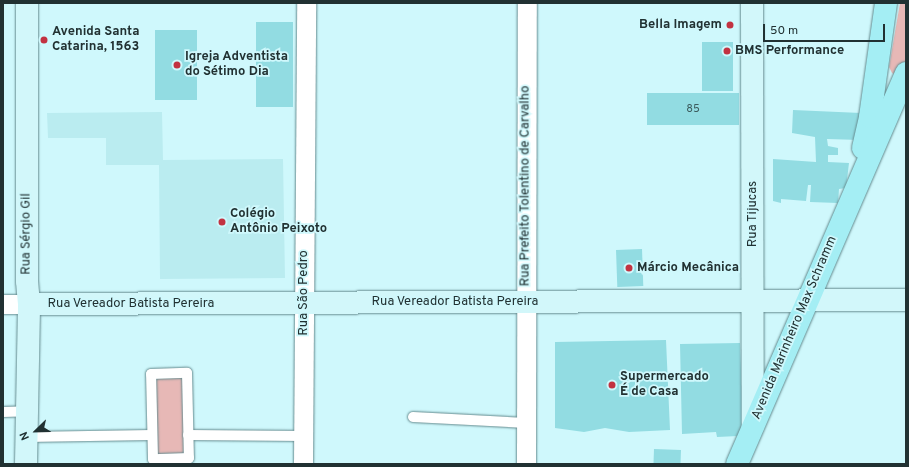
<!DOCTYPE html>
<meta charset="utf-8">
<style>
body{margin:0}
#map{position:relative;width:909px;height:467px;overflow:hidden;background:#cff8fc;font-family:Overpass,sans-serif}
div>[style]{position:absolute}
[style*='--x']{left:calc(var(--x)*1px);top:calc(var(--y)*1px);width:calc(var(--w)*1px);rotate:calc(var(--a)*1deg)}
.built>*{inset:0;background:#baecf0}
.green>*{inset:0;background:#e7b8b6;transform-origin:0 0}
.building>*{inset:0;background:#92dce2;transform-origin:0 0}
.roads{filter:drop-shadow(0 0 1px #658b8f) drop-shadow(0 0 1px #658b8f)}
.lane>*{height:10px;margin:-5px;padding:0 5px;transform-origin:5px;border-radius:5px;background:#fff}
.street>*{height:19px;margin:-9.5px;padding:0 9.5px;transform-origin:9.5px;border-radius:9.5px;background:#fff}
.secondary>*{height:22px;margin:-11px;padding:0 11px;transform-origin:11px;border-radius:11px;background:#d2f7fa}
.primary>*{height:22px;margin:-11px;padding:0 11px;transform-origin:11px;border-radius:11px;background:#a4eef4}
.dots>*{width:11px;height:11px;translate:-50% -50%;box-sizing:border-box;border:2px solid #cff8fc;border-radius:50%}
span{translate:-50% -50%;white-space:nowrap;text-align:center;line-height:1.15;-webkit-text-stroke:3.5px #cff8fc;paint-order:stroke}
.number-label{font-size:11px;color:#3d5c5e}
.number-label span{-webkit-text-stroke-width:0}
.poi-label{font-size:13px;color:#213132;font-weight:700}
.right{translate:-100% -50%;text-align:right}
.left{translate:0 -50%;text-align:left}
.street-label{font-size:13px;color:#213132}
.frame{position:absolute;inset:0;border:4px solid #213132;pointer-events:none}
.north{position:absolute;left:16px;top:411px;width:40px;height:40px;-webkit-text-stroke:3px #cff8fc;paint-order:stroke;rotate:247deg;font-size:11px;font-weight:700;line-height:16px;text-align:center;color:#213132}
.north::after{content:'';display:block;margin:auto;width:14px;height:18px;background:#213132;clip-path:polygon(50% 0,100% 100%,50% 72%,0 100%)}
.scale{position:absolute;left:763px;top:24px;width:122px;height:18px;box-sizing:border-box;border:2px solid #213132;border-top:0;padding-left:5px;font-size:12px;line-height:14px;white-space:nowrap;color:#213132;-webkit-text-stroke:3px #cff8fc;paint-order:stroke}
</style>
<div id="map">
<div class="built">
<i style="clip-path:polygon(162px 112px,163px 160px,283px 159px,285px 278px,160px 279px,159px 165px,106px 165px,106px 138px,48px 138px,47px 113px)"></i>
</div>
<div class="green">
<i style="clip-path:polygon(900px 3px,906px 3px,906px 66px,898px 76px,892px 73px,889px 67px)"></i>
<i style="left:183px;top:377px;width:78px;height:29px;rotate:89deg"></i>
</div>
<div class="building">
<i style="left:256px;top:22px;width:37px;height:85px"></i>
<i style="left:155px;top:30px;width:42px;height:70px"></i>
<i style="left:702px;top:42px;width:31px;height:49px"></i>
<i style="left:647px;top:93px;width:92px;height:32px"></i>
<i style="clip-path:polygon(793px 110px,861px 113px,860px 140px,827px 139px,828px 146px,838px 148px,838px 155px,828px 155px,828px 162px,849px 163px,846px 188px,839px 189px,838px 203px,810px 202px,811px 185px,808px 185px,806px 201px,781px 199px,781px 203px,773px 201px,773px 159px,816px 162px,815px 137px,792px 133px)"></i>
<i style="left:642px;top:249px;width:37px;height:26px;rotate:88deg"></i>
<i style="clip-path:polygon(666px 340px,670px 430px,629px 432px,605px 428px,584px 432px,555px 428px,555px 342px)"></i>
<i style="clip-path:polygon(740px 343px,743px 422px,738px 436px,717px 437px,716px 432px,682px 434px,680px 344px)"></i>
<i style="left:654px;top:449px;width:27px;height:15px;rotate:2deg"></i>
</div>
<div class="roads">
<div class="lane">
<i style="--x:187;--y:373;--w:85;--a:88.7"></i>
<i style="--x:189;--y:458;--w:36;--a:178"></i>
<i style="--x:153;--y:459;--w:85;--a:-91.3"></i>
<i style="--x:151;--y:374;--w:36;--a:-2"></i>
<i style="--x:3;--y:412;--w:24;--a:-2"></i>
<i style="--x:413;--y:417;--w:113;--a:3"></i>
<i style="--x:188;--y:435;--w:116;--a:0.5"></i>
<i style="--x:26;--y:437;--w:126;--a:-0.9"></i>
</div>
<div class="street">
<i style="--x:3;--y:304;--w:26;--a:0"></i>
<i style="--x:303;--y:464;--w:461;--a:-89.6"></i>
<i style="--x:526;--y:464;--w:461;--a:-89.9"></i>
</div>
<div class="secondary">
<i style="--x:752;--y:3;--w:423;--a:89.9"></i>
<i style="--x:29;--y:304;--w:877;--a:-0.26"></i>
<i style="--x:26;--y:464;--w:160;--a:-88.9"></i>
<i style="--x:29;--y:304;--w:23;--a:-95"></i>
<i style="--x:27;--y:281;--w:278;--a:-90"></i>
</div>
<div class="primary">
<i style="--x:863;--y:148;--w:32;--a:-77"></i>
<i style="--x:870;--y:117;--w:115;--a:-82"></i>
<i style="--x:737;--y:464;--w:426;--a:-66.6"></i>
</div>
</div>
<div class="dots">
<i style="left:730px;top:25px;background:#c23241"></i>
<i style="left:44px;top:40px;background:#c23241"></i>
<i style="left:727px;top:51px;background:#c23241"></i>
<i style="left:177px;top:65px;background:#c23241"></i>
<i style="left:222px;top:222px;background:#c23241"></i>
<i style="left:629px;top:268px;background:#c23241"></i>
<i style="left:612px;top:385px;background:#c23241"></i>
</div>
<div class="number-label">
<span style="left:693px;top:109px">85</span>
</div>
<div class="poi-label">
<span class="right" style="left:722px;top:25px">Bella Imagem</span>
<span class="left" style="left:52px;top:40px">Avenida Santa<br>Catarina, 1563</span>
<span class="left" style="left:735px;top:51px">BMS Performance</span>
<span class="left" style="left:185px;top:65px">Igreja Adventista<br>do Sétimo Dia</span>
<span class="left" style="left:230px;top:222px">Colégio<br>Antônio Peixoto</span>
<span class="left" style="left:637px;top:268px">Márcio Mecânica</span>
<span class="left" style="left:620px;top:385px">Supermercado<br>É de Casa</span>
</div>
<div class="street-label">
<span style="left:526px;top:186px;rotate:-90deg">Rua Prefeito Tolentino de Carvalho</span>
<span style="left:753px;top:214px;rotate:-90deg">Rua Tijucas</span>
<span style="left:27px;top:234px;rotate:-90deg">Rua Sérgio Gil</span>
<span style="left:304px;top:293px;rotate:-90deg">Rua São Pedro</span>
<span style="left:455px;top:302px">Rua Vereador Batista Pereira</span>
<span style="left:131px;top:304px">Rua Vereador Batista Pereira</span>
<span style="left:795px;top:328px;rotate:-67deg">Avenida Marinheiro Max Schramm</span>
</div>
<div class="frame"></div>
<div class="north">N</div>
<div class="scale">50 m</div>
</div>
